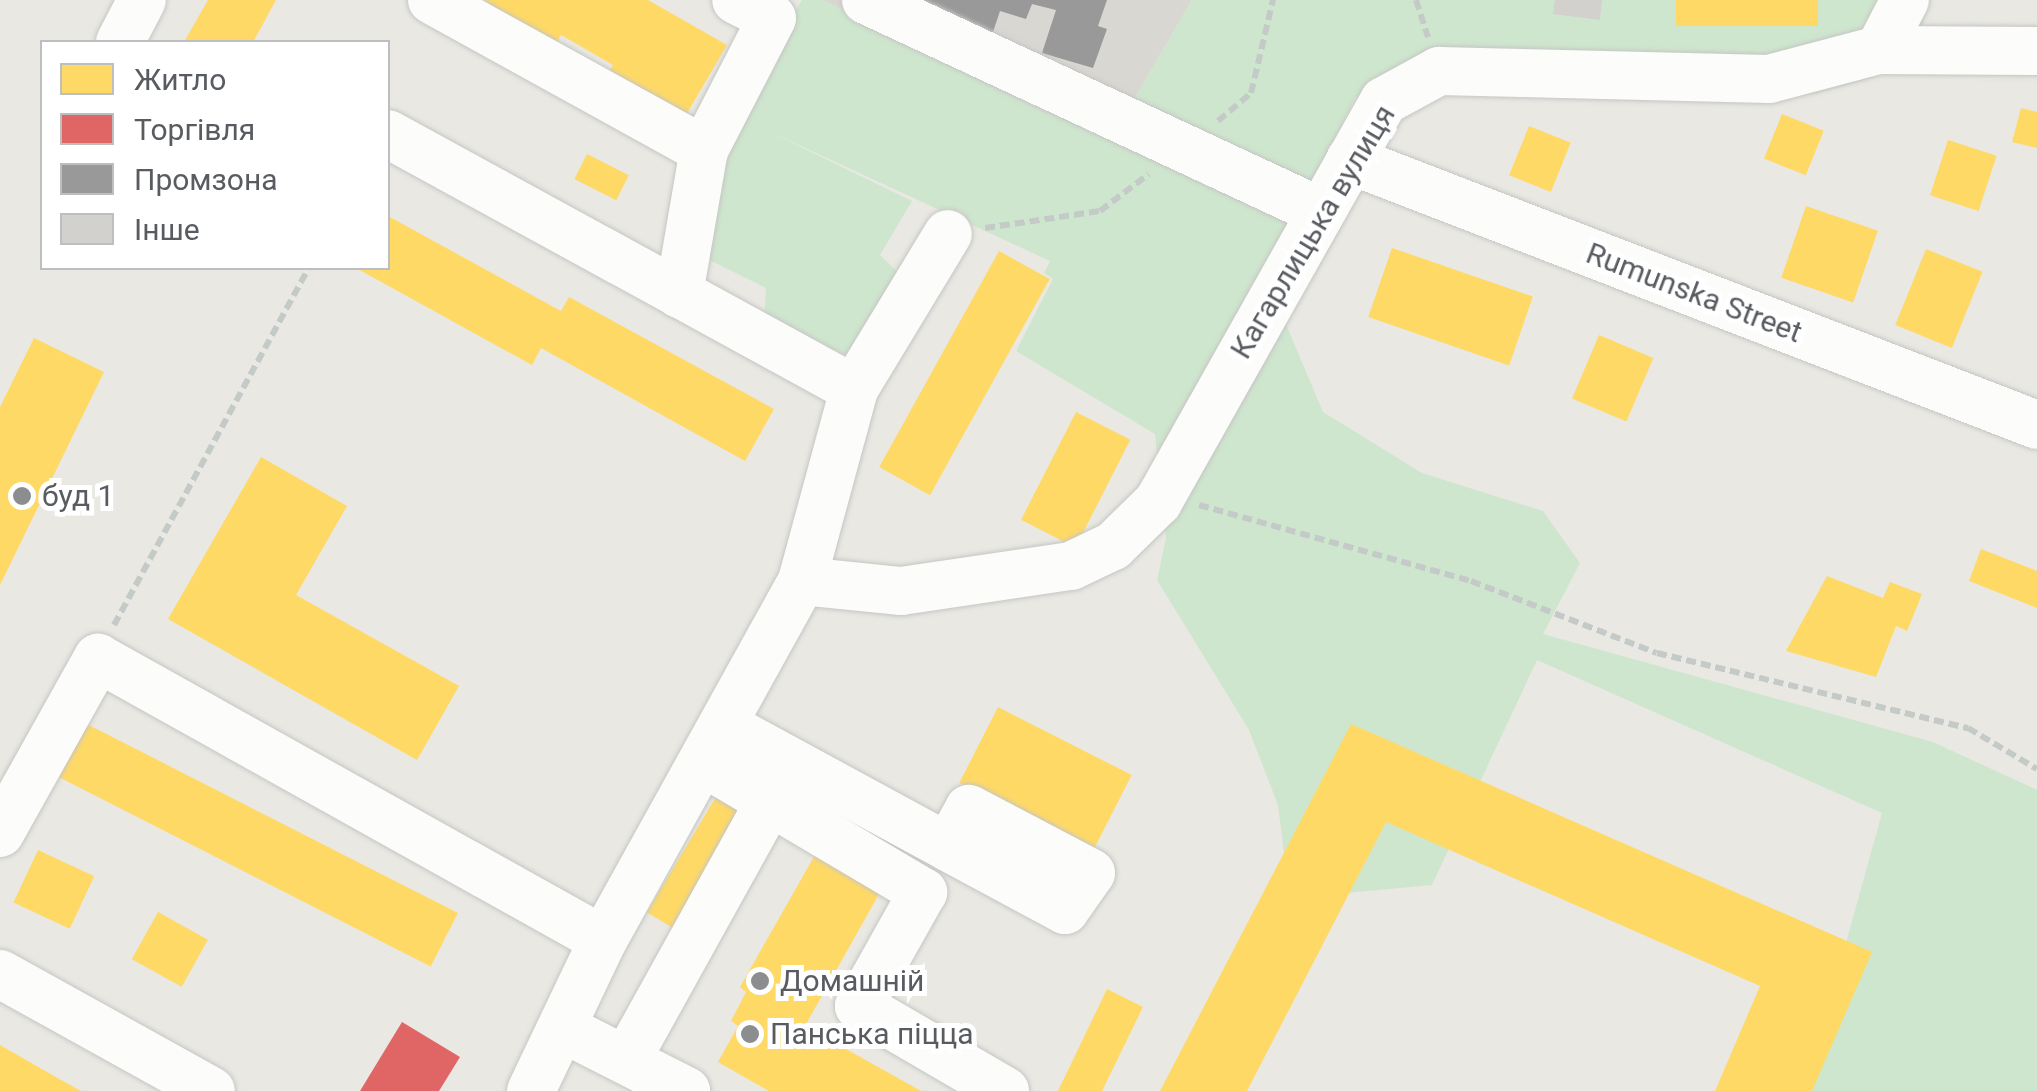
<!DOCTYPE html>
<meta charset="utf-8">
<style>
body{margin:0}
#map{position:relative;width:2037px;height:1091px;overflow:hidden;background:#e9e8e2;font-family:Roboto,sans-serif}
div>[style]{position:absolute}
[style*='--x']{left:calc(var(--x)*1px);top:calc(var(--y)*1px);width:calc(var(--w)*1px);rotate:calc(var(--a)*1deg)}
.industrial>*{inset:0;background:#d9d7d2}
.green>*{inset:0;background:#cfe6ce}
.homes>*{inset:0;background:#ffd966;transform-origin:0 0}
.shops>*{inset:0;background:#e06666}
.industry>*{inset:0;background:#999}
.building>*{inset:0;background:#d2d1cd}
.path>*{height:6px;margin-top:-3px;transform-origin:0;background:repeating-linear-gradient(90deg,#c4cac7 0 10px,transparent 0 15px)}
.roads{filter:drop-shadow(0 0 2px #c5c6c4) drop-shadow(0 0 2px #c5c6c4)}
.minor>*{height:48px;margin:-24px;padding:0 24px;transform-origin:24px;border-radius:24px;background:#fcfcfb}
.dots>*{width:28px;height:28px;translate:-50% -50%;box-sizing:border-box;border:5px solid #fff;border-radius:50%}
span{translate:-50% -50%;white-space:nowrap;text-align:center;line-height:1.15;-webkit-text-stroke:10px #fff;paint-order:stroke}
.street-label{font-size:30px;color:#585c61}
.poi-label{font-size:30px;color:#585c61}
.left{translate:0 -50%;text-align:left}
.legend{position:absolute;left:40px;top:40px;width:350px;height:230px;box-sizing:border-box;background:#fff;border:2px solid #bcbec0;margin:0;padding:12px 18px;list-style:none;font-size:30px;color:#585c61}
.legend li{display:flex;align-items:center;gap:20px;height:50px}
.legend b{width:50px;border:2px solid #bcbec0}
</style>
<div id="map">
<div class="industrial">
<i style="clip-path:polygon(822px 0,1192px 0,1114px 134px)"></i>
</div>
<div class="green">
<i style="clip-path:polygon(802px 0,822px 0,1114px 134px,1192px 0,1930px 0,1910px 66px,1816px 94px,1725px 100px,1510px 75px,1394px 108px,1356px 96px,1266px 277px,1323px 412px,1422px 473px,1543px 511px,1580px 563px,1543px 634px,1933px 742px,2037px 790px,2037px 1091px,1805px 1091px,1882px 813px,1537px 660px,1432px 885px,1346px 893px,1285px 861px,1278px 805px,1249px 730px,1157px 580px,1166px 538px,1155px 434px,1016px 351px,1053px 279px,1044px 273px,1050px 261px,766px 130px,912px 201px,880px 255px,909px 283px,852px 357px,764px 323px,766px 288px,691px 251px,733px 115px)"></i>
</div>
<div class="homes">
<i style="clip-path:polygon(208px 0,276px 0,253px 42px,184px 42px)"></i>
<i style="clip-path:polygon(484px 0,648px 0,727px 45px,686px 115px,606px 77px,613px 65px,561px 35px,554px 47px)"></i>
<i style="left:1676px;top:0;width:142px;height:26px"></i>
<i style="clip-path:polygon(2021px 108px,2037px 112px,2037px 148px,2012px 142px)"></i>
<i style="left:1782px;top:114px;width:45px;height:48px;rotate:22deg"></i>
<i style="left:1529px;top:126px;width:45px;height:53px;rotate:22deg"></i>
<i style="left:1948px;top:140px;width:51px;height:58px;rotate:18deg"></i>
<i style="left:587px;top:154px;width:47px;height:28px;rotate:27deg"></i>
<i style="left:1806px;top:206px;width:76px;height:76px;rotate:19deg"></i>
<i style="clip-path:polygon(388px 216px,561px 311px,569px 297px,774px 409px,745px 461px,541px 348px,532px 365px,356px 268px,388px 268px)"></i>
<i style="left:1392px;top:248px;width:149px;height:73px;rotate:19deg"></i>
<i style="left:1926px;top:249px;width:61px;height:82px;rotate:22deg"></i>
<i style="left:999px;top:251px;width:58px;height:247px;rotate:29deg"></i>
<i style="left:1599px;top:335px;width:59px;height:69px;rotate:23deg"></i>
<i style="clip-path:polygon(34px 338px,104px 372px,0 585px,0 407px)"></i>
<i style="left:1076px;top:412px;width:61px;height:121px;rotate:27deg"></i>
<i style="clip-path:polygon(261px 457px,347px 506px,296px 595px,459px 686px,417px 760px,168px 619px)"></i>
<i style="clip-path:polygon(1981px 549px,2037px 571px,2037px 608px,1969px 581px)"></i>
<i style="clip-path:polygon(1827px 576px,1883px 598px,1890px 582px,1922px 594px,1907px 631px,1896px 626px,1876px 677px,1786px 651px)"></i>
<i style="left:998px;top:707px;width:150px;height:85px;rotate:27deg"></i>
<i style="left:81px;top:721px;width:423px;height:60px;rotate:27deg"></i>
<i style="clip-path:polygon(1351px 724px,1872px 952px,1812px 1091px,1715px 1091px,1760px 986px,1386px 822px,1247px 1091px,1160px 1091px)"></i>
<i style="left:722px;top:787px;width:35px;height:146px;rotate:31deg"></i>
<i style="clip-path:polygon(820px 846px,884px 885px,805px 1026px,921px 1091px,769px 1091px,718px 1062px,738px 1026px,731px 1021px,746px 992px,740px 987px)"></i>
<i style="left:38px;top:850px;width:62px;height:58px;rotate:25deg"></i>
<i style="left:158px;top:912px;width:57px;height:54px;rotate:29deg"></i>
<i style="clip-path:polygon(1107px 989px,1143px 1007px,1102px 1091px,1058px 1091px)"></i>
<i style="clip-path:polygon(0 1045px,54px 1076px,81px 1091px,0 1091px)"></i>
</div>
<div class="shops">
<i style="clip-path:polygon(402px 1022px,460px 1057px,439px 1091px,360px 1091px)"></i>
</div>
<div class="industry">
<i style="clip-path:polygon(902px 0,1107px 0,1098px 26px,1107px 29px,1093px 68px,1042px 53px,1056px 10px,1032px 4px,1026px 19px,1000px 11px,992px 35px)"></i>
</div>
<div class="building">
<i style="clip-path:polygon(1555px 0,1602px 0,1600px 20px,1553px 14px)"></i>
</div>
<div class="path">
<i style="--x:1416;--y:0;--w:39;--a:72"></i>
<i style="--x:1218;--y:121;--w:43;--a:-40.3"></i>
<i style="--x:1251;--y:93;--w:96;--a:-76.7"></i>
<i style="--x:985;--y:228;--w:116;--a:-8.4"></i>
<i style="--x:1100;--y:211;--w:61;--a:-37.1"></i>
<i style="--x:1199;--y:505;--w:282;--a:15.6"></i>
<i style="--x:1471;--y:581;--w:199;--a:21.2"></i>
<i style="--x:1657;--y:653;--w:320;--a:13.6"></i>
<i style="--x:1968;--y:728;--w:80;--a:30.7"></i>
<i style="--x:114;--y:625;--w:407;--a:-61.4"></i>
</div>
<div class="roads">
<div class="minor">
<i style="--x:432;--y:0;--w:311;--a:28.9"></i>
<i style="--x:704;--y:150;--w:148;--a:-62.7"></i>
<i style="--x:772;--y:18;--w:40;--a:-153.4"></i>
<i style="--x:866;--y:0;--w:502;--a:24.98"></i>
<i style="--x:120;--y:42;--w:47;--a:-62.4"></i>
<i style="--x:1879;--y:50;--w:56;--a:-62.5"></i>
<i style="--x:388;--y:134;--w:531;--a:28.69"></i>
<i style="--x:1350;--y:160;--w:736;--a:21.09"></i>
<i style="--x:679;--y:294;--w:146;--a:-80.2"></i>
<i style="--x:802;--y:581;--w:100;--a:5.8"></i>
<i style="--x:901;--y:591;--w:172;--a:-8.4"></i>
<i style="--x:1071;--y:566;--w:47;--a:-25.5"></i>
<i style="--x:1113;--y:546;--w:63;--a:-44.4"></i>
<i style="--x:1158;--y:502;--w:460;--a:-60.6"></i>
<i style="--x:1384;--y:101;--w:63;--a:-28.6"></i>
<i style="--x:1439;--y:71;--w:330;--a:1.4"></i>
<i style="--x:1769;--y:79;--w:114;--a:-14.8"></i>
<i style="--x:1879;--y:50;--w:158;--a:0.4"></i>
<i style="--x:727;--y:727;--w:251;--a:28.5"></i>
<i style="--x:948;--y:847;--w:133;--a:28.3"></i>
<i style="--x:1065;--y:910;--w:45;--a:-54.9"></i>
<i style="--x:1091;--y:873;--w:138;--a:-152.3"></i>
<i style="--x:969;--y:809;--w:43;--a:118.9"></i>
<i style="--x:703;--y:762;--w:256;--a:30.6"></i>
<i style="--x:923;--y:892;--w:131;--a:119.3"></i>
<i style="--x:859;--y:1006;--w:169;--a:30.2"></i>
<i style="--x:0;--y:833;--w:201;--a:-60.8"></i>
<i style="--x:98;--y:658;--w:578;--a:29.18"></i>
<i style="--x:0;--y:974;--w:241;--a:29"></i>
<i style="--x:564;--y:1029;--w:137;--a:26.9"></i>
<i style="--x:627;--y:1059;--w:295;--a:-61"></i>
<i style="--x:531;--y:1091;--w:167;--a:-64.5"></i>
<i style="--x:603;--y:940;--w:410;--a:-61"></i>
<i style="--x:802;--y:581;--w:199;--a:-74.8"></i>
<i style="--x:854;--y:389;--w:181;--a:-58.8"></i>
</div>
</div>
<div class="dots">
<i style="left:22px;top:496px;background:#8b8d8e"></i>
<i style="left:760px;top:981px;background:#8b8d8e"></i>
<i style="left:750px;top:1034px;background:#8b8d8e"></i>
</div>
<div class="street-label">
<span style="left:1313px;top:232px;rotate:-59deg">Кагарлицька вулиця</span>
<span style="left:1694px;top:293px;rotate:21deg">Rumunska Street</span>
</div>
<div class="poi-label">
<span class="left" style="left:42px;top:496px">буд 1</span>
<span class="left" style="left:780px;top:981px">Домашній</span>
<span class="left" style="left:770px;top:1034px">Панська пiцца</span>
</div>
<ul class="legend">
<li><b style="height:28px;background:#ffd966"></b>Житло</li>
<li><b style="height:28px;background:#e06666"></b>Торгівля</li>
<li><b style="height:28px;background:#999"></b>Промзона</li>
<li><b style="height:28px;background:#d2d1cd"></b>Інше</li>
</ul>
</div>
